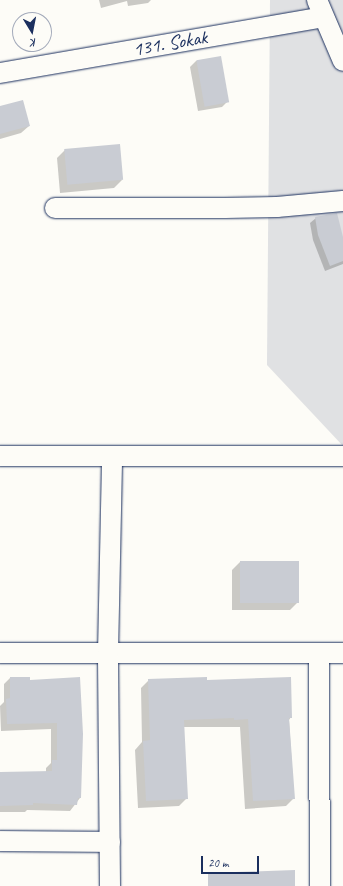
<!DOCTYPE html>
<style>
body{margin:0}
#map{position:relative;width:343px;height:886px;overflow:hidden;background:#fdfcf7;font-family:Caveat,sans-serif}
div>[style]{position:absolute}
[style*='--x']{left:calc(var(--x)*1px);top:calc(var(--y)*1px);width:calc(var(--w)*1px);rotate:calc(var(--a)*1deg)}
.green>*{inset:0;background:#e0e1e3}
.shadow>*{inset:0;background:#0003}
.building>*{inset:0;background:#c9ccd3;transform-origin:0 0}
.roads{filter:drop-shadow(0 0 1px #1b2f5e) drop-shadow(0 0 1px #1b2f5e)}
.minor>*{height:20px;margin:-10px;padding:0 10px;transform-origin:10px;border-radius:10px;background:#fdfcf7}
span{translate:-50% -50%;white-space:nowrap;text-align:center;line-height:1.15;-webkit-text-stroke:3.5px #fdfcf7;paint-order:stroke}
.street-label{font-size:20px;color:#1b2f5e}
.north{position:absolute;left:12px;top:12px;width:40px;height:40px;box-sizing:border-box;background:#fdfcf7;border:1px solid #a3aaba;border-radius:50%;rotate:170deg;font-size:11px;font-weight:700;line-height:16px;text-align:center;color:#1b2f5e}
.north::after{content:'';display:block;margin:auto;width:14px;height:18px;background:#1b2f5e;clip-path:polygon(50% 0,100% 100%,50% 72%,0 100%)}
.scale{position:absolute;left:201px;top:856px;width:58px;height:18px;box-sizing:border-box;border:2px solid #1b2f5e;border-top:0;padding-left:5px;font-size:12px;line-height:14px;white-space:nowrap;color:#1b2f5e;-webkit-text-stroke:3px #fdfcf7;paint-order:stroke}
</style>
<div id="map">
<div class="green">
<i style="clip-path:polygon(270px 0,343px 0,343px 446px,267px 365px)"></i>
</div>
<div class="shadow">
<i style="clip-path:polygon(99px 0,151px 0,148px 3px,128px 6px,127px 1px,101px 8px)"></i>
<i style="clip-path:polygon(220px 57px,228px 101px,222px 107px,198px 111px,190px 67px,196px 61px)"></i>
<i style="clip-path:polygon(0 107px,29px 126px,21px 133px,0 139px)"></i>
<i style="clip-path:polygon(65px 150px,122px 180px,114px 188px,60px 193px,57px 158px)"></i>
<i style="clip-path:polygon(316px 218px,343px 239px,343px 264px,325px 271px,313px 240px,310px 223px)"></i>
<i style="clip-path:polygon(240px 562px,298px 602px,290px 610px,232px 610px,232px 570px)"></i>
<i style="clip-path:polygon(10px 678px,29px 681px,79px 678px,80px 798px,70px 811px,27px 810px,25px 812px,0 812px,0 773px,46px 772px,46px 768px,51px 763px,51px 729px,1px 731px,0 706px,4px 702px,4px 684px)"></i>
<i style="clip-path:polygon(149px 680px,206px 681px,291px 717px,289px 720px,294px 798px,286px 806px,245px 809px,240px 727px,183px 727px,187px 798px,179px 806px,138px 808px,135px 750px,142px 742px,141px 688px)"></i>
</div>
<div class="building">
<i style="left:221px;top:56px;width:47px;height:25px;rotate:80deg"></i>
<i style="clip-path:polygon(23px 100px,30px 126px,0 134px,0 106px)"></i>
<i style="left:120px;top:144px;width:36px;height:56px;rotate:85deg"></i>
<i style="clip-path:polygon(337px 213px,343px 237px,343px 261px,330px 266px,318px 235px,315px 217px)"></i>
<i style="left:240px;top:561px;width:59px;height:42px"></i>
<i style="clip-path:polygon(10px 677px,30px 677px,30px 680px,80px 677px,83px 734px,81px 798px,78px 798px,77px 805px,33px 803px,33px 805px,0 806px,0 772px,52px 771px,52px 760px,57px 760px,57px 723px,7px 724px,6px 699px,10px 698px)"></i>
<i style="clip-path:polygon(207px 677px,207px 680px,291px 677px,292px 718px,289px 718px,295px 799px,253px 801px,248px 719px,234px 720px,234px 718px,184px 720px,188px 799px,146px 801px,143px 741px,150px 740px,148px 679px)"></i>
<i style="clip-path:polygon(295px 870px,295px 886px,208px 886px,208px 873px)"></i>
</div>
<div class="roads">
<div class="minor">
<i style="--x:317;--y:0;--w:66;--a:66.9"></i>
<i style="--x:0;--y:73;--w:328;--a:-9.8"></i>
<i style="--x:55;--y:208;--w:170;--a:0"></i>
<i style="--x:225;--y:208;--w:52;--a:-1.1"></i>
<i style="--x:277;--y:207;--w:66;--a:-5.2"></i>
<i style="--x:0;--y:456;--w:112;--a:0"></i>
<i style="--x:0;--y:653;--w:343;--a:0"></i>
<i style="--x:319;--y:653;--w:233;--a:89.8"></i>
<i style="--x:0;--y:841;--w:110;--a:0.5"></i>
<i style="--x:110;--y:886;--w:233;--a:-90.5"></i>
<i style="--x:108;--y:653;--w:197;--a:-88.8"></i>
<i style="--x:112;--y:456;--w:231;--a:0"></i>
</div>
</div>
<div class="street-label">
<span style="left:170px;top:43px;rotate:-10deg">131. Sokak</span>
</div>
<div class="north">K</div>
<div class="scale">20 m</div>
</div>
